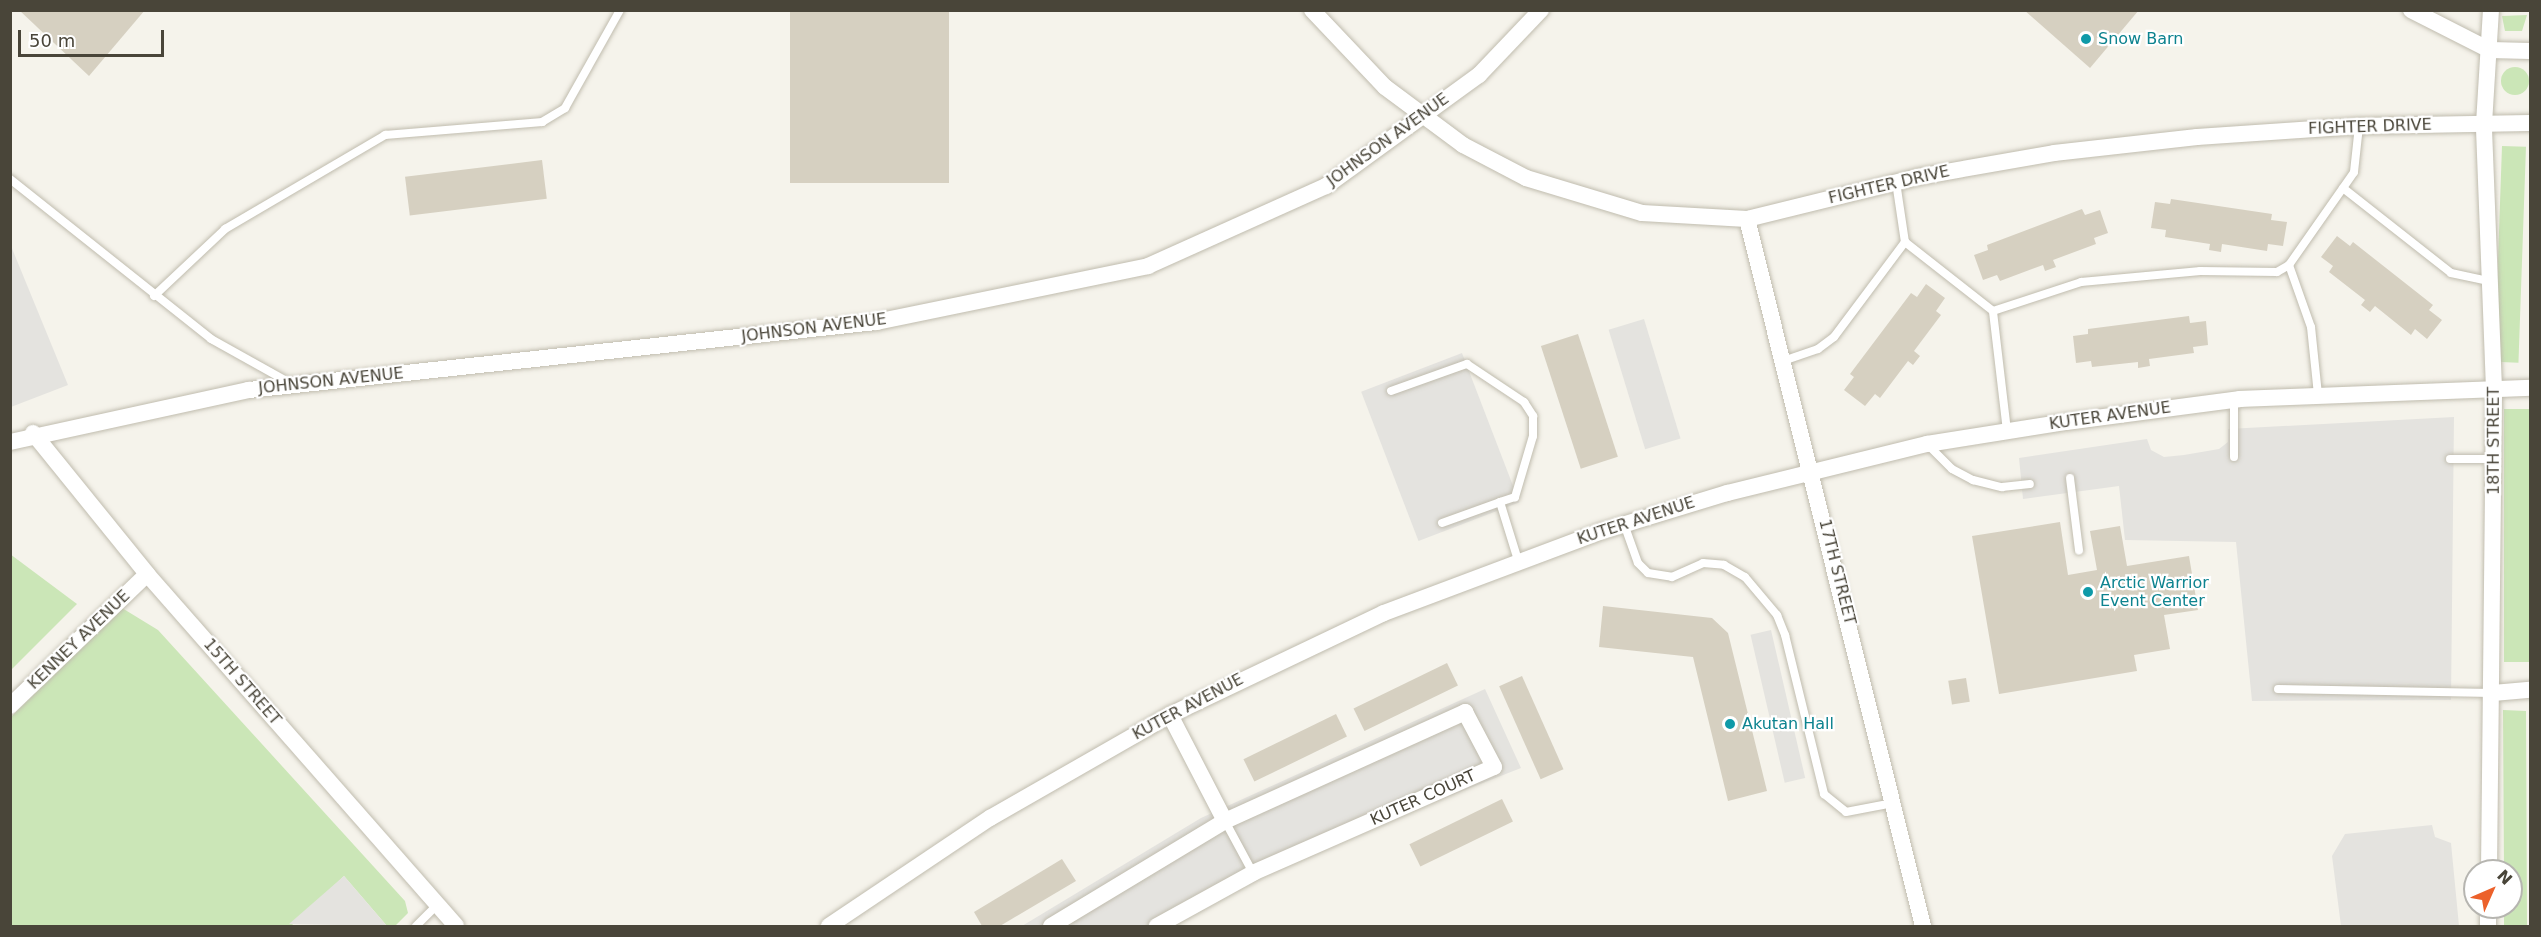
<!DOCTYPE html>
<style>
body{margin:0}
#map{position:relative;width:2541px;height:937px;overflow:hidden;background:#f5f3eb;font-family:"DejaVu Sans",sans-serif}
div>[style]{position:absolute}
[style*='--x']{left:calc(var(--x)*1px);top:calc(var(--y)*1px);width:calc(var(--w)*1px);rotate:calc(var(--a)*1deg)}
.green>*{inset:0;background:#cbe6b7;transform-origin:0 0}
.round{border-radius:50%}
.parking>*{inset:0;background:#e4e3df;transform-origin:0 0}
.building>*{inset:0;background:#d6d0c1;transform-origin:0 0}
.roads{filter:drop-shadow(0 0 2px #c0bcae) drop-shadow(0 0 2px #c0bcae)}
.lane>*{height:8px;margin:-4px;padding:0 4px;transform-origin:4px;border-radius:4px;background:#fff}
.street>*{height:16px;margin:-8px;padding:0 8px;transform-origin:8px;border-radius:8px;background:#fff}
.dots>*{width:16px;height:16px;translate:-50% -50%;box-sizing:border-box;border:3px solid #fff;border-radius:50%}
span{translate:-50% -50%;white-space:nowrap;text-align:center;line-height:1.15;-webkit-text-stroke:4.5px #fff;paint-order:stroke}
.culture-label{font-size:16px;color:#0d838f}
.left{translate:0 -50%;text-align:left}
.street-label{font-size:16px;color:#494539}
.frame{position:absolute;inset:0;border:12px solid #494539;pointer-events:none}
.north{position:absolute;left:2463px;top:859px;width:60px;height:60px;box-sizing:border-box;background:#fff;border:2px solid #b6b5b0;border-radius:50%;rotate:45deg;font-size:16px;font-weight:700;line-height:24px;text-align:center;color:#494539}
.north::after{content:'';display:block;margin:auto;width:21px;height:27px;background:#ec612b;clip-path:polygon(50% 0,100% 100%,50% 72%,0 100%)}
.scale{position:absolute;left:18px;top:30px;width:146px;height:27px;box-sizing:border-box;border:3px solid #494539;border-top:0;padding-left:8px;font-size:18px;line-height:21px;white-space:nowrap;color:#494539;-webkit-text-stroke:4px #fff;paint-order:stroke}
</style>
<div id="map">
<div class="green">
<i style="clip-path:polygon(2527px 15px,2522px 31px,2505px 31px,2502px 16px)"></i>
<i class="round" style="left:2501px;top:67px;width:28px;height:28px"></i>
<i style="left:2502px;top:146px;width:24px;height:216px;rotate:2deg"></i>
<i style="left:2504px;top:409px;width:25px;height:253px"></i>
<i style="clip-path:polygon(10px 554px,77px 604px,11px 670px,10px 670px)"></i>
<i style="clip-path:polygon(122px 608px,158px 630px,405px 901px,408px 913px,395px 926px,387px 926px,344px 876px,291px 926px,11px 926px,11px 717px)"></i>
<i style="clip-path:polygon(2503px 710px,2526px 711px,2527px 926px,2504px 926px,2504px 907px,2511px 907px,2511px 871px,2504px 871px)"></i>
</div>
<div class="parking">
<i style="clip-path:polygon(11px 246px,68px 385px,11px 407px,10px 407px)"></i>
<i style="left:1644px;top:319px;width:125px;height:37px;rotate:73deg"></i>
<i style="left:1462px;top:353px;width:160px;height:108px;rotate:69deg"></i>
<i style="clip-path:polygon(2454px 417px,2451px 700px,2252px 701px,2236px 542px,2125px 540px,2119px 486px,2023px 499px,2019px 458px,2147px 439px,2151px 450px,2164px 457px,2184px 455px,2219px 449px,2228px 442px,2228px 429px)"></i>
<i style="left:1771px;top:630px;width:152px;height:21px;rotate:77deg"></i>
<i style="clip-path:polygon(1485px 689px,1521px 768px,1253px 873px,1174px 926px,1022px 926px,1201px 818px)"></i>
<i style="clip-path:polygon(2432px 825px,2435px 837px,2451px 843px,2459px 926px,2341px 926px,2332px 856px,2345px 834px)"></i>
<i style="clip-path:polygon(344px 876px,387px 926px,289px 924px)"></i>
</div>
<div class="building">
<i style="clip-path:polygon(19px 10px,145px 10px,89px 76px)"></i>
<i style="left:790px;top:10px;width:159px;height:173px"></i>
<i style="clip-path:polygon(2024px 10px,2139px 10px,2090px 68px)"></i>
<i style="left:542px;top:160px;width:39px;height:138px;rotate:83deg"></i>
<i style="clip-path:polygon(2171px 199px,2272px 214px,2271px 220px,2287px 222px,2283px 246px,2268px 244px,2267px 251px,2222px 244px,2221px 252px,2209px 250px,2210px 244px,2165px 237px,2166px 230px,2151px 228px,2155px 202px,2170px 204px)"></i>
<i style="clip-path:polygon(2082px 209px,2085px 215px,2100px 210px,2108px 233px,2094px 238px,2096px 244px,2053px 260px,2056px 267px,2045px 271px,2043px 265px,2000px 281px,1997px 275px,1983px 280px,1974px 255px,1988px 250px,1987px 245px)"></i>
<i style="clip-path:polygon(2337px 236px,2350px 246px,2353px 242px,2433px 305px,2429px 310px,2442px 320px,2427px 339px,2415px 329px,2411px 335px,2375px 306px,2370px 312px,2361px 305px,2365px 300px,2329px 272px,2333px 266px,2321px 257px)"></i>
<i style="clip-path:polygon(1926px 284px,1945px 298px,1936px 311px,1941px 315px,1914px 351px,1920px 356px,1913px 365px,1908px 361px,1880px 398px,1875px 394px,1865px 406px,1844px 390px,1854px 377px,1850px 374px,1911px 293px,1917px 297px)"></i>
<i style="clip-path:polygon(2189px 316px,2190px 323px,2206px 321px,2208px 345px,2193px 347px,2194px 353px,2149px 359px,2150px 366px,2138px 368px,2138px 362px,2092px 367px,2091px 361px,2076px 363px,2073px 336px,2088px 334px,2088px 329px)"></i>
<i style="left:1578px;top:334px;width:129px;height:39px;rotate:72deg"></i>
<i style="clip-path:polygon(2060px 522px,2068px 575px,2097px 570px,2090px 531px,2120px 526px,2127px 566px,2189px 556px,2198px 610px,2164px 615px,2170px 649px,2134px 655px,2137px 671px,1999px 694px,1972px 536px)"></i>
<i style="clip-path:polygon(1603px 606px,1712px 618px,1728px 633px,1767px 791px,1728px 801px,1693px 657px,1599px 647px)"></i>
<i style="left:1447px;top:663px;width:25px;height:104px;rotate:64deg"></i>
<i style="left:1522px;top:676px;width:102px;height:25px;rotate:66deg"></i>
<i style="left:1966px;top:678px;width:24px;height:18px;rotate:81deg"></i>
<i style="left:1336px;top:714px;width:25px;height:103px;rotate:64deg"></i>
<i style="left:1502px;top:799px;width:25px;height:103px;rotate:64deg"></i>
<i style="clip-path:polygon(1062px 859px,1076px 881px,1000px 926px,982px 926px,974px 912px)"></i>
</div>
<div class="roads">
<div class="lane">
<i style="--x:10;--y:179;--w:257;--a:38.5"></i>
<i style="--x:211;--y:339;--w:90;--a:29.1"></i>
<i style="--x:1896;--y:182;--w:61;--a:81.5"></i>
<i style="--x:1905;--y:242;--w:112;--a:38.1"></i>
<i style="--x:2343;--y:188;--w:137;--a:38.2"></i>
<i style="--x:2451;--y:273;--w:40;--a:12"></i>
<i style="--x:2289;--y:265;--w:66;--a:70.5"></i>
<i style="--x:2311;--y:327;--w:68;--a:84.1"></i>
<i style="--x:154;--y:296;--w:98;--a:-43.3"></i>
<i style="--x:225;--y:229;--w:186;--a:-30.4"></i>
<i style="--x:385;--y:135;--w:158;--a:-4.7"></i>
<i style="--x:542;--y:122;--w:27;--a:-31"></i>
<i style="--x:565;--y:108;--w:112;--a:-60.7"></i>
<i style="--x:1783;--y:361;--w:37;--a:-19"></i>
<i style="--x:1818;--y:349;--w:20;--a:-37"></i>
<i style="--x:1834;--y:337;--w:119;--a:-53.2"></i>
<i style="--x:1391;--y:391;--w:81;--a:-19.6"></i>
<i style="--x:1467;--y:364;--w:69;--a:33.7"></i>
<i style="--x:1524;--y:402;--w:17;--a:57"></i>
<i style="--x:1533;--y:416;--w:20;--a:90"></i>
<i style="--x:1533;--y:436;--w:64;--a:106.4"></i>
<i style="--x:1515;--y:497;--w:16;--a:162"></i>
<i style="--x:2234;--y:400;--w:57;--a:90"></i>
<i style="--x:2007;--y:431;--w:121;--a:-96.7"></i>
<i style="--x:1993;--y:311;--w:93;--a:-18.2"></i>
<i style="--x:2081;--y:282;--w:120;--a:-5.3"></i>
<i style="--x:2200;--y:271;--w:77;--a:0.7"></i>
<i style="--x:2277;--y:272;--w:14;--a:-30"></i>
<i style="--x:2289;--y:265;--w:113;--a:-55"></i>
<i style="--x:2354;--y:172;--w:46;--a:-83.8"></i>
<i style="--x:1927;--y:444;--w:35;--a:45"></i>
<i style="--x:1952;--y:469;--w:24;--a:28"></i>
<i style="--x:1973;--y:480;--w:30;--a:14"></i>
<i style="--x:2002;--y:487;--w:28;--a:-6"></i>
<i style="--x:2450;--y:459;--w:44;--a:0"></i>
<i style="--x:2070;--y:478;--w:73;--a:82.9"></i>
<i style="--x:1442;--y:523;--w:62;--a:-19.9"></i>
<i style="--x:1500;--y:502;--w:61;--a:72.8"></i>
<i style="--x:1624;--y:524;--w:41;--a:70.3"></i>
<i style="--x:1638;--y:563;--w:14;--a:45"></i>
<i style="--x:1648;--y:573;--w:24;--a:9"></i>
<i style="--x:1672;--y:577;--w:34;--a:-24"></i>
<i style="--x:1703;--y:563;--w:21;--a:5"></i>
<i style="--x:1724;--y:565;--w:24;--a:30"></i>
<i style="--x:1745;--y:577;--w:50;--a:49.9"></i>
<i style="--x:1777;--y:615;--w:22;--a:68"></i>
<i style="--x:1785;--y:635;--w:164;--a:76.2"></i>
<i style="--x:1824;--y:794;--w:28;--a:39"></i>
<i style="--x:1846;--y:812;--w:48;--a:-10.8"></i>
<i style="--x:2278;--y:689;--w:214;--a:1.1"></i>
<i style="--x:1225;--y:821;--w:59;--a:61.7"></i>
<i style="--x:416;--y:926;--w:30;--a:-45"></i>
</div>
<div class="street">
<i style="--x:1312;--y:10;--w:106;--a:46.5"></i>
<i style="--x:1385;--y:87;--w:97;--a:36.6"></i>
<i style="--x:1463;--y:145;--w:71;--a:27.6"></i>
<i style="--x:1526;--y:178;--w:121;--a:16.8"></i>
<i style="--x:1642;--y:213;--w:105;--a:3.3"></i>
<i style="--x:1747;--y:219;--w:176;--a:-13.8"></i>
<i style="--x:1918;--y:177;--w:138;--a:-10"></i>
<i style="--x:2054;--y:153;--w:144;--a:-6.4"></i>
<i style="--x:2197;--y:137;--w:162;--a:-3.9"></i>
<i style="--x:2359;--y:126;--w:171;--a:-1"></i>
<i style="--x:2411;--y:10;--w:89;--a:26.9"></i>
<i style="--x:2490;--y:50;--w:40;--a:1.4"></i>
<i style="--x:1747;--y:219;--w:729;--a:76.02"></i>
<i style="--x:33;--y:433;--w:181;--a:51"></i>
<i style="--x:147;--y:574;--w:468;--a:48.7"></i>
<i style="--x:10;--y:442;--w:245;--a:-12.3"></i>
<i style="--x:249;--y:390;--w:631;--a:-6.19"></i>
<i style="--x:876;--y:322;--w:278;--a:-11.6"></i>
<i style="--x:1148;--y:266;--w:195;--a:-24.2"></i>
<i style="--x:1326;--y:186;--w:189;--a:-36"></i>
<i style="--x:1479;--y:75;--w:90;--a:-46.4"></i>
<i style="--x:2493;--y:693;--w:37;--a:-5"></i>
<i style="--x:10;--y:706;--w:190;--a:-43.9"></i>
<i style="--x:1170;--y:715;--w:119;--a:62.6"></i>
<i style="--x:2489;--y:871;--w:482;--a:-89.4"></i>
<i style="--x:2494;--y:389;--w:265;--a:-92.2"></i>
<i style="--x:2484;--y:124;--w:114;--a:-86.5"></i>
<i style="--x:829;--y:926;--w:194;--a:-33.9"></i>
<i style="--x:990;--y:818;--w:207;--a:-29.8"></i>
<i style="--x:1170;--y:715;--w:237;--a:-25.5"></i>
<i style="--x:1384;--y:613;--w:230;--a:-20.6"></i>
<i style="--x:1599;--y:532;--w:134;--a:-16.9"></i>
<i style="--x:1727;--y:493;--w:206;--a:-13.8"></i>
<i style="--x:1927;--y:444;--w:141;--a:-9"></i>
<i style="--x:2066;--y:422;--w:176;--a:-7.5"></i>
<i style="--x:2240;--y:399;--w:290;--a:-2.2"></i>
<i style="--x:1051;--y:926;--w:203;--a:-31.1"></i>
<i style="--x:1225;--y:821;--w:264;--a:-24.4"></i>
<i style="--x:1465;--y:712;--w:62;--a:62.2"></i>
<i style="--x:1494;--y:767;--w:263;--a:156.3"></i>
<i style="--x:1253;--y:873;--w:110;--a:151.1"></i>
<i style="--x:2488;--y:926;--w:19;--a:-90"></i>
</div>
</div>
<div class="dots">
<i style="left:2086px;top:39px;background:#0f9aa8"></i>
<i style="left:2088px;top:592px;background:#0f9aa8"></i>
<i style="left:1730px;top:724px;background:#0f9aa8"></i>
</div>
<div class="culture-label">
<span class="left" style="left:2098px;top:39px">Snow Barn</span>
<span class="left" style="left:2100px;top:592px">Arctic Warrior<br>Event Center</span>
<span class="left" style="left:1742px;top:724px">Akutan Hall</span>
</div>
<div class="street-label">
<span style="left:2370px;top:127px;rotate:-2deg">FIGHTER DRIVE</span>
<span style="left:1388px;top:140px;rotate:-36deg">JOHNSON AVENUE</span>
<span style="left:1889px;top:185px;rotate:-13deg">FIGHTER DRIVE</span>
<span style="left:814px;top:328px;rotate:-7deg">JOHNSON AVENUE</span>
<span style="left:331px;top:381px;rotate:-6deg">JOHNSON AVENUE</span>
<span style="left:2110px;top:416px;rotate:-8deg">KUTER AVENUE</span>
<span style="left:2494px;top:441px;rotate:-90deg">18TH STREET</span>
<span style="left:1636px;top:521px;rotate:-18deg">KUTER AVENUE</span>
<span style="left:1837px;top:572px;rotate:76deg">17TH STREET</span>
<span style="left:79px;top:640px;rotate:-44deg">KENNEY AVENUE</span>
<span style="left:242px;top:682px;rotate:49deg">15TH STREET</span>
<span style="left:1188px;top:707px;rotate:-28deg">KUTER AVENUE</span>
<span style="left:1423px;top:798px;rotate:-24deg">KUTER COURT</span>
</div>
<div class="frame"></div>
<div class="north">N</div>
<div class="scale">50 m</div>
</div>
